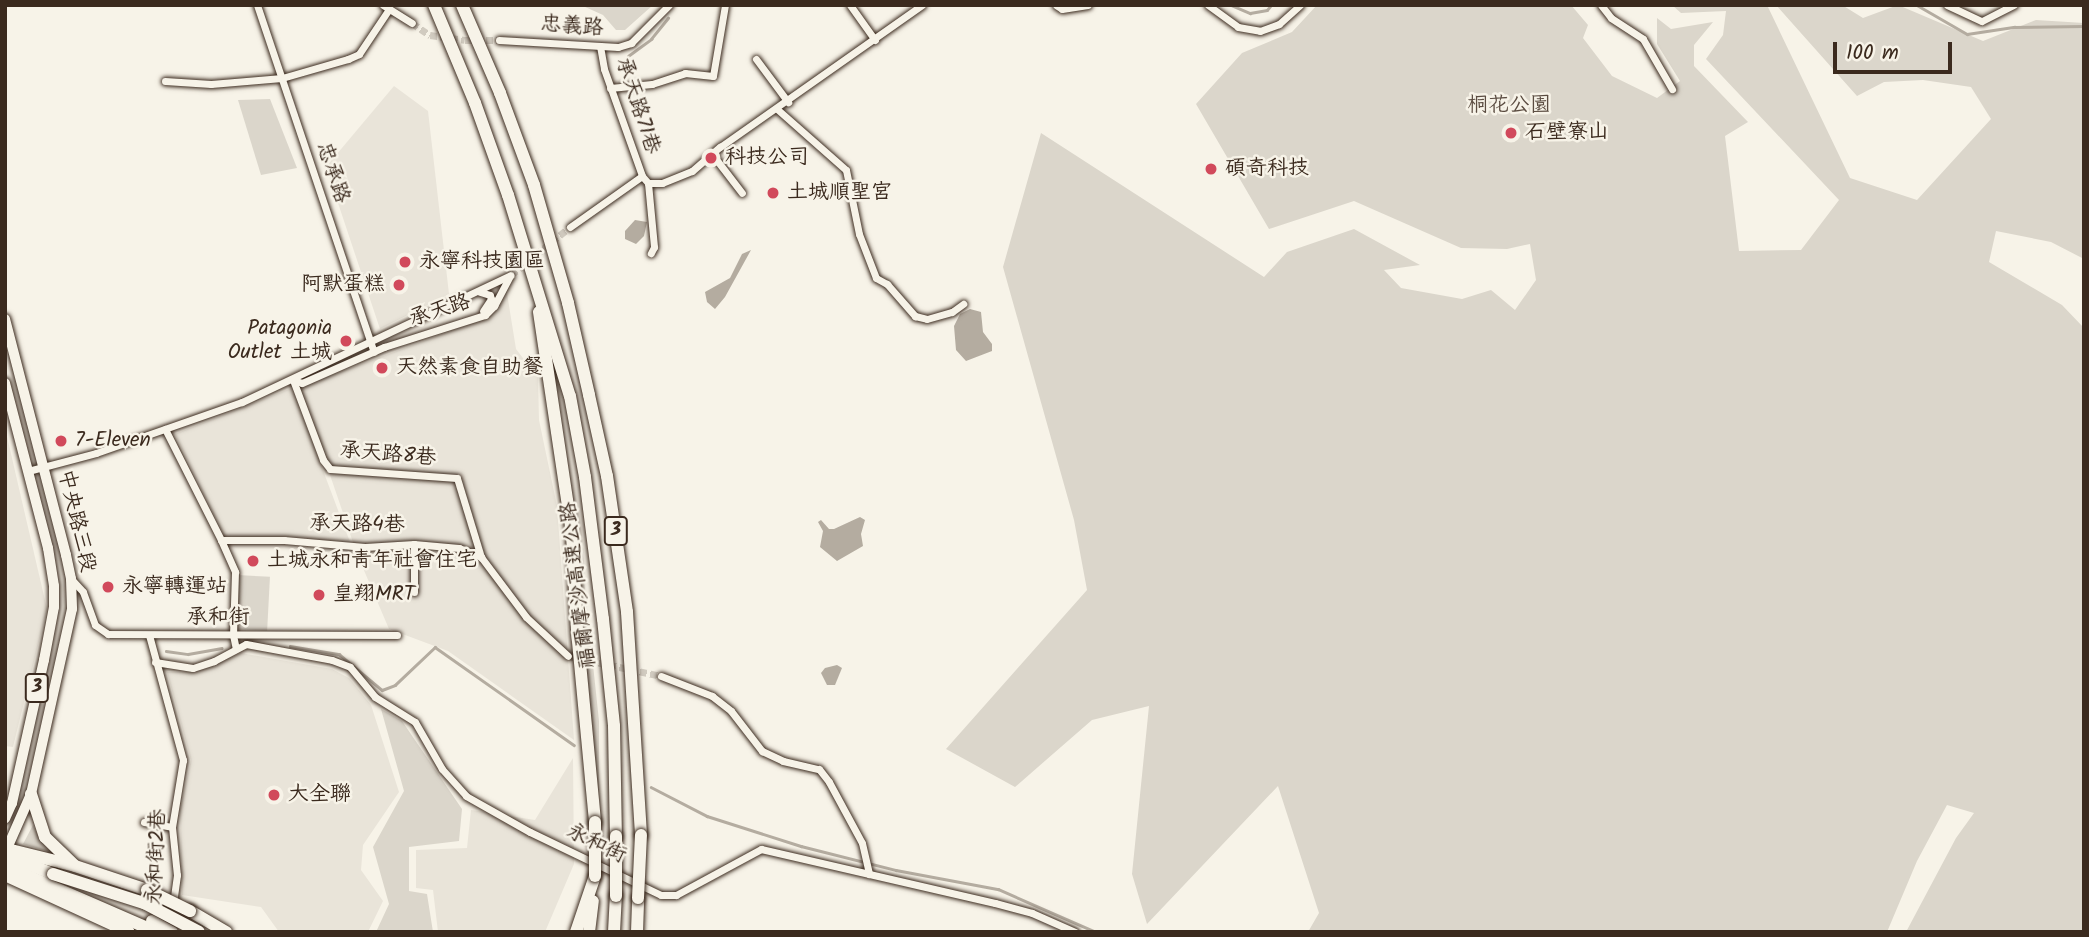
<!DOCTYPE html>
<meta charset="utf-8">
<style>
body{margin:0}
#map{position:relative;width:2089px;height:937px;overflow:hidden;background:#f7f3e8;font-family:Kalam,"LXGW WenKai TC",sans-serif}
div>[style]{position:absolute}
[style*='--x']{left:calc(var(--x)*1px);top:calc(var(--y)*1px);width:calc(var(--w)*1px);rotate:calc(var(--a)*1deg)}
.built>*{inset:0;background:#e9e4d9}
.green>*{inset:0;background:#dbd6cb;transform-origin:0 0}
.water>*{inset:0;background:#b4aca0}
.stream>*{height:2.5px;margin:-1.25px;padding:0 1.25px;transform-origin:1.25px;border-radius:1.25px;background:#b4aca0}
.street-tunnel>*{height:7px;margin-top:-3.5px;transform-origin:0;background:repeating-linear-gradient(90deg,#d1cbc0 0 7px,transparent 0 10.5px)}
.roads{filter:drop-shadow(0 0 2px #3b2a1e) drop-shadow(0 0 2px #3b2a1e)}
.street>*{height:7px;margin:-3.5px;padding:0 3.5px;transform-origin:3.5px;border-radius:3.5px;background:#f7f3e8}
.primary>*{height:10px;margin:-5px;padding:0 5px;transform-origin:5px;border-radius:5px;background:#f7f3e8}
.highway>*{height:12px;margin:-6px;padding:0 6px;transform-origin:6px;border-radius:6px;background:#f7f3e8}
.bridges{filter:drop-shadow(0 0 2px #3b2a1e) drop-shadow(0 0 2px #3b2a1e)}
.highway-bridge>*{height:12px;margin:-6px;padding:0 6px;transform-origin:6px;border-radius:6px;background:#f7f3e8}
.dots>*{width:19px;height:19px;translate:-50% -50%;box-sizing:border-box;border:4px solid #f7f3e8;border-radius:50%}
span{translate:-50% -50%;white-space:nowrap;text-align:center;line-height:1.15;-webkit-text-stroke:5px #f7f3e8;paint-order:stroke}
.shield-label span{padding:2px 5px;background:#f7f3e8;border:2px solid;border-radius:5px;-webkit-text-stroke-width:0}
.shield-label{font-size:19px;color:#3b2a1e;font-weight:700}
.street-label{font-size:21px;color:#3b2a1e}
.park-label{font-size:21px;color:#5b4c41}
.poi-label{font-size:21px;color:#3b2a1e}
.left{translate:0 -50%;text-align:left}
.right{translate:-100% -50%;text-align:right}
.frame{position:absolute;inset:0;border:7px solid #3b2a1e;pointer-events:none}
.scale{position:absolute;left:1833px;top:42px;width:119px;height:32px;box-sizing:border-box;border:4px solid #3b2a1e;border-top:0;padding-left:9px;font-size:21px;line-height:24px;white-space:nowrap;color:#3b2a1e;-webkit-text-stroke:5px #f7f3e8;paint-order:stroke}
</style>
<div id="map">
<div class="built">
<i style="clip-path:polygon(394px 86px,428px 111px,449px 294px,380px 329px,326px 167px)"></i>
<i style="clip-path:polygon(506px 287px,516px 349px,538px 378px,539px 420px,557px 506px,574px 740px,448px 651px,389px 629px,357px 554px,300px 387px,475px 322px,497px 309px)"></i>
<i style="clip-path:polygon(292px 388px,350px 542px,224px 536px,175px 434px)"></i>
<i style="clip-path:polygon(5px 428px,47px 609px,13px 747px,5px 746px)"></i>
<i style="clip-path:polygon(241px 653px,332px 669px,349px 678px,371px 705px,399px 792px,363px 845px,361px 870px,383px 901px,368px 932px,279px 932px,261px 907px,182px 895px,180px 810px,191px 760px,167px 672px,196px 672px)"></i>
<i style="clip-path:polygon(573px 758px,574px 864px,545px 932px,438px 932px,433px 890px,416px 888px,416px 850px,467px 848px,471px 810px,535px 820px)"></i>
</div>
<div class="green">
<i style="clip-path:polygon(565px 5px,653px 5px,625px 30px,616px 30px,603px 15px,583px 6px)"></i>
<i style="clip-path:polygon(1317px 5px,1571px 5px,1588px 25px,1583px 38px,1612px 76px,1657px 98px,1680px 81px,1657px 44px,1657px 18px,1671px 29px,1713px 22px,1694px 45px,1694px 66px,1748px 122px,1725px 136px,1739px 251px,1801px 250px,1839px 200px,1706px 59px,1723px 35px,1726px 11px,1681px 13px,1672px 5px,1767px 5px,1850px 178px,1917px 200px,1991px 119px,1971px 87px,1923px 80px,1884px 82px,1857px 96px,1776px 5px,1842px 5px,1863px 18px,1898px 5px,1983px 41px,2036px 20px,2084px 23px,2084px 259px,2051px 242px,1996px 231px,1989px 262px,2062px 305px,2084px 328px,2083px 932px,1906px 932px,1956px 838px,1974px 813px,1947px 805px,1917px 861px,1887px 932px,1308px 932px,1319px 913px,1278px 786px,1147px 924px,1132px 874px,1149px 706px,1092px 720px,1015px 787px,946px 749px,1087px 590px,1074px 520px,1003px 267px,1041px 133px,1264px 277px,1287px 252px,1354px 229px,1420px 265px,1384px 270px,1401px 288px,1462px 299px,1491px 290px,1515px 310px,1536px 280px,1530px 244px,1507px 249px,1461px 248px,1354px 201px,1269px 229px,1196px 104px,1242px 53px,1292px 32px)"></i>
<i style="clip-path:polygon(270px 99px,297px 168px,261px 175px,238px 100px)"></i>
<i style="clip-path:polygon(580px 543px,599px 721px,599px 845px,584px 644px)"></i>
<i style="left:237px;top:575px;width:33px;height:54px;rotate:3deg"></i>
<i style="clip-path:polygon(381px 709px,402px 721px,462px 809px,459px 841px,409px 847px,409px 891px,427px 894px,433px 932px,376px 932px,389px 904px,373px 847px,404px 791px)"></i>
<i style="clip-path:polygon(33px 825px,40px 839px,50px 852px,23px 844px)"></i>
</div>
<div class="water">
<i style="clip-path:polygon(635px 220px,647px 222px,644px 236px,636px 244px,625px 239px,625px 231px)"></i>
<i style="clip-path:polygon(751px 250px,725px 297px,715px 309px,707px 302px,705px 292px,730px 278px,742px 254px)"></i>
<i style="clip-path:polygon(970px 309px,981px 312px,983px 332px,992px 344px,992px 351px,966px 361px,956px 350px,954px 326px,960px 314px)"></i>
<i style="clip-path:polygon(860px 517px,865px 520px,861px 534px,863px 546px,837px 561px,820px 547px,823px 531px,818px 522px,821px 520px,829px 529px,834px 529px)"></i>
<i style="clip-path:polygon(837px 665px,842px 668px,835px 685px,827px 685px,821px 673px,825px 668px)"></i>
</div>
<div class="stream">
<i style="--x:1231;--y:5;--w:21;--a:23"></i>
<i style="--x:1250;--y:13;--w:17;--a:-10"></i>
<i style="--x:1267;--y:10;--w:6;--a:-51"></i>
<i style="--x:1917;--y:5;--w:58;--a:30.1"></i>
<i style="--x:1967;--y:34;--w:48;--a:-8.5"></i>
<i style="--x:2014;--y:27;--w:70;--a:-0.8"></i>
<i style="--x:628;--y:56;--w:29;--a:-36"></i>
<i style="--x:651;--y:39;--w:27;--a:-51"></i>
<i style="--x:290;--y:646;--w:50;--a:9.3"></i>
<i style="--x:339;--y:654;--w:56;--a:39.9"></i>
<i style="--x:382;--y:690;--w:14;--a:-21"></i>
<i style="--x:395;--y:685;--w:55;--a:-43.5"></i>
<i style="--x:435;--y:647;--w:170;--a:35.2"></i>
<i style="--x:166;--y:651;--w:22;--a:8"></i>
<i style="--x:188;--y:654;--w:34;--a:-10"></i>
<i style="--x:651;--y:787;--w:63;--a:27.4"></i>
<i style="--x:707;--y:816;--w:99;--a:17.7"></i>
<i style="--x:801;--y:846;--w:98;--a:14.2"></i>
<i style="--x:896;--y:870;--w:104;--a:10.6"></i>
<i style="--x:998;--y:889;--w:107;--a:23.7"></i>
</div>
<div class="street-tunnel">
<i style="--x:412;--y:23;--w:22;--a:34"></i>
<i style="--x:430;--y:35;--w:35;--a:8"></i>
<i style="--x:465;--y:40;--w:34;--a:0"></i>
<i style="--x:511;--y:275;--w:76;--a:-39.1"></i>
<i style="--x:568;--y:656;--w:95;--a:12.1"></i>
</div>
<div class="roads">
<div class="street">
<i style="--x:257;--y:5;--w:366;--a:71.4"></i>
<i style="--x:383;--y:5;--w:34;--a:32"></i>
<i style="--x:850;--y:5;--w:43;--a:54.5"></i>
<i style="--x:1056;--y:5;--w:7;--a:34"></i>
<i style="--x:1062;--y:9;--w:26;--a:-9"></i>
<i style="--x:1208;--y:5;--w:37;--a:36"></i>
<i style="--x:1238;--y:27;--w:22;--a:10"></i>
<i style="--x:1260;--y:31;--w:20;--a:-20"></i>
<i style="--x:1279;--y:24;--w:28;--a:-42"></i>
<i style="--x:1601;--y:5;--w:16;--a:52"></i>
<i style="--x:1611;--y:18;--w:38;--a:33"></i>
<i style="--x:1643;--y:39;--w:58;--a:59.9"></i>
<i style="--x:1947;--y:5;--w:38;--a:25"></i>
<i style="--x:1982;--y:21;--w:36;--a:-27"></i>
<i style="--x:499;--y:40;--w:119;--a:3.4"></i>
<i style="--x:618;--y:47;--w:14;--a:-17"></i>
<i style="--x:631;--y:43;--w:54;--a:-45"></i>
<i style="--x:600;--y:46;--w:23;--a:80"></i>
<i style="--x:604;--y:69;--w:114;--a:70.4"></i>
<i style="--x:642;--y:176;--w:9;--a:49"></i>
<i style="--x:648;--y:183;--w:14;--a:0"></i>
<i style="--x:662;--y:183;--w:32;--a:-22"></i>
<i style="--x:692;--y:171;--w:37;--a:-41"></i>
<i style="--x:720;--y:147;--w:247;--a:-35.1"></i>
<i style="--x:756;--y:59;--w:54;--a:53.3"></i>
<i style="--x:165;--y:81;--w:46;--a:3.7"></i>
<i style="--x:211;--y:84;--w:71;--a:-4.8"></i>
<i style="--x:282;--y:78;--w:69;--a:-16.1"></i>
<i style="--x:348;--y:59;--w:12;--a:-24"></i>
<i style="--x:359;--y:54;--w:54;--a:-56.3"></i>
<i style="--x:610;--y:88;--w:42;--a:-5.4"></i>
<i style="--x:652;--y:84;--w:35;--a:-18"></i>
<i style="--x:685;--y:73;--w:28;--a:6"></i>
<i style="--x:713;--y:76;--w:72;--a:-80.4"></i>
<i style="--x:777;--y:109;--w:92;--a:41.5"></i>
<i style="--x:846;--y:170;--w:65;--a:78.5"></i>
<i style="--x:859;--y:234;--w:47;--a:68.9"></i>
<i style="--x:876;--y:278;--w:13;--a:29"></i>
<i style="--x:887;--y:284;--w:43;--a:48.8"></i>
<i style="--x:915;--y:316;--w:12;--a:14"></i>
<i style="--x:927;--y:319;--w:26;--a:-16"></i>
<i style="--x:952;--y:312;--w:14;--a:-36"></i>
<i style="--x:712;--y:154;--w:49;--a:52.4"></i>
<i style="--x:648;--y:183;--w:64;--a:84.6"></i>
<i style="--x:654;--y:247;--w:7;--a:117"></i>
<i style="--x:570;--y:227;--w:88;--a:-35.3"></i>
<i style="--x:480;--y:292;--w:10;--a:17"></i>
<i style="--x:490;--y:295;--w:4;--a:76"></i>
<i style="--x:491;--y:299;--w:14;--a:124"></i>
<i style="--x:293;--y:380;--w:85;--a:69.4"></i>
<i style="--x:323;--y:460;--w:11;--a:52"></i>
<i style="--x:330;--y:469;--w:127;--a:4.1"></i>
<i style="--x:457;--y:478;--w:83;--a:73.1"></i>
<i style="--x:293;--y:380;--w:9;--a:18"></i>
<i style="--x:302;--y:383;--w:90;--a:-23.7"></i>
<i style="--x:384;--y:347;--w:106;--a:-17.6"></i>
<i style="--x:485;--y:315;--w:13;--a:-45"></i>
<i style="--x:494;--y:306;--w:34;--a:-62"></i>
<i style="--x:165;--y:429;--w:124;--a:63.2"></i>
<i style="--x:221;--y:540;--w:63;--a:0"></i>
<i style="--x:284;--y:540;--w:81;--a:4.9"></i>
<i style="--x:365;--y:547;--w:49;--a:-3.5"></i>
<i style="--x:414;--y:544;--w:45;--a:5.1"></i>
<i style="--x:459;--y:548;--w:24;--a:22"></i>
<i style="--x:481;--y:557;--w:75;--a:53.1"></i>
<i style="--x:526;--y:617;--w:57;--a:42.9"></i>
<i style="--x:28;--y:471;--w:70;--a:-14.8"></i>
<i style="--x:96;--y:453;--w:155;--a:-19.3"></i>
<i style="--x:242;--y:402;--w:297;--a:-25.3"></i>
<i style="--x:221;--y:540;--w:35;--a:66"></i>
<i style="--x:235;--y:572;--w:63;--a:91.8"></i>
<i style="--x:233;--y:635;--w:14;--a:78"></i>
<i style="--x:72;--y:580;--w:16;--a:47"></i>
<i style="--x:83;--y:592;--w:35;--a:70"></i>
<i style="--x:95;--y:625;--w:16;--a:35"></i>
<i style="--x:108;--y:634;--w:289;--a:0.2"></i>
<i style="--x:414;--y:592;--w:48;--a:-90"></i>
<i style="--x:149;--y:635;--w:130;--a:74.8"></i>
<i style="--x:183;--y:760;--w:68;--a:99.3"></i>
<i style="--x:172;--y:827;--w:48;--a:84.1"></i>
<i style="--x:177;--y:875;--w:28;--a:98"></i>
<i style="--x:155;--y:662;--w:38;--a:9"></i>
<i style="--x:193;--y:668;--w:22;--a:-18"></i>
<i style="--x:214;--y:661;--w:36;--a:-28"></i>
<i style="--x:246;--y:644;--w:87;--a:10.5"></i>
<i style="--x:332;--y:660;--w:19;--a:21"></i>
<i style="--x:350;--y:667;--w:39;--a:50"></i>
<i style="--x:375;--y:697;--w:47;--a:32"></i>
<i style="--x:415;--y:722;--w:54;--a:60.1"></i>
<i style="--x:442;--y:769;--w:36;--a:48"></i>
<i style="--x:466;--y:796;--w:73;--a:29.4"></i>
<i style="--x:530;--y:832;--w:145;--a:25.7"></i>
<i style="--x:661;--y:895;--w:15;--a:0"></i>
<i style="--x:676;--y:895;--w:97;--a:-28.4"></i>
<i style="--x:761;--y:849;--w:240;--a:13"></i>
<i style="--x:995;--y:903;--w:38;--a:15"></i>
<i style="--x:1032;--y:913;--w:47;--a:23.8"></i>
<i style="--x:661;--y:676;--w:55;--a:21.4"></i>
<i style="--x:712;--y:696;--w:24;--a:38"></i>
<i style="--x:731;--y:711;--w:51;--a:52.2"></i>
<i style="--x:762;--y:751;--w:23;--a:25"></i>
<i style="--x:783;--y:761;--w:37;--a:13"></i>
<i style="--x:819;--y:769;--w:16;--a:52"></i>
<i style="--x:829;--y:782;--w:69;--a:61.6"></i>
<i style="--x:862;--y:843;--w:32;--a:77"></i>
<i style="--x:144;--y:822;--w:28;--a:10"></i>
</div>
<div class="primary">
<i style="--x:5;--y:319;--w:244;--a:75.5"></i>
<i style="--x:66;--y:555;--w:25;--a:78"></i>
<i style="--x:71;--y:579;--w:30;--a:88"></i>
<i style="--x:72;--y:609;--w:189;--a:102.5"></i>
<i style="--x:31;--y:794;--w:64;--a:113.8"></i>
<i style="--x:5;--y:383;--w:171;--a:75.4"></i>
<i style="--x:48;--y:548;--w:38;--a:81"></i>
<i style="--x:54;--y:586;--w:21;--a:90"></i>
<i style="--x:54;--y:607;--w:54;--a:100.7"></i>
<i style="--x:44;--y:660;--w:147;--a:102.6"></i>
<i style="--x:12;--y:803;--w:17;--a:114"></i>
</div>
<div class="highway">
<i style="--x:434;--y:5;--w:106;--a:67.3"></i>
<i style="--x:475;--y:103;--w:98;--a:70.3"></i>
<i style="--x:508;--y:195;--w:210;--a:72.9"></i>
<i style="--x:570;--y:396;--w:82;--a:79.5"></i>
<i style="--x:585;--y:477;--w:143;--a:82.8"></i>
<i style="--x:603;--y:619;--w:108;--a:84.1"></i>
<i style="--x:614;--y:726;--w:110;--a:89"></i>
<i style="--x:462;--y:5;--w:96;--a:66.6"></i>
<i style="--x:500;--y:93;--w:98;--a:69.7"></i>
<i style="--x:534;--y:185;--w:123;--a:73.9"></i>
<i style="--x:568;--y:303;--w:94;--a:77.1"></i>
<i style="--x:589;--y:395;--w:83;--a:77.5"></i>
<i style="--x:607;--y:476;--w:137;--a:81.6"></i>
<i style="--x:627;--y:612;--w:223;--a:86.4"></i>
<i style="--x:539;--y:312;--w:224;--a:81.5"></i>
<i style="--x:572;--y:534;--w:97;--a:87"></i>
<i style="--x:577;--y:631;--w:192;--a:84.6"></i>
<i style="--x:31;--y:794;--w:45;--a:72"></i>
<i style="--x:45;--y:837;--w:39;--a:44"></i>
<i style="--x:7;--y:849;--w:70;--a:14"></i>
<i style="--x:75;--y:866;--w:76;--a:18.4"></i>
<i style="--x:8;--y:856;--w:48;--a:21.8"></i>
<i style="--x:5;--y:866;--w:166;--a:23.5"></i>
<i style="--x:5;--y:875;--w:136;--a:24.7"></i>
<i style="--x:190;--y:911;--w:42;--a:30.3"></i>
<i style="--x:152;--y:921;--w:23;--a:29"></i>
<i style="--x:576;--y:932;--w:59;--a:-71.3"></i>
<i style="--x:589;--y:932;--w:31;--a:-83"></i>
<i style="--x:614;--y:932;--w:36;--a:-87"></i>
<i style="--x:637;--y:932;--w:34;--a:-88"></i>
</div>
</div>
<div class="bridges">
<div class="highway-bridge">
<i style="--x:595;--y:822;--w:54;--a:90"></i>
<i style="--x:53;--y:874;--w:96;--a:17.7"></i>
<i style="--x:144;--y:903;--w:62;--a:27.8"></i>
<i style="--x:147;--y:890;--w:48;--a:26"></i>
<i style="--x:616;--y:896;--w:60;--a:-90"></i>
<i style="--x:638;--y:898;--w:63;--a:-87.3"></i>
</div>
</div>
<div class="dots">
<i style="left:1511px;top:133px;background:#d1495b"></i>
<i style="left:711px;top:158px;background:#d1495b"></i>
<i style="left:1211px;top:169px;background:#d1495b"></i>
<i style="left:773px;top:193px;background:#d1495b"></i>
<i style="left:405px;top:262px;background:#d1495b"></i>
<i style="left:399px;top:285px;background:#d1495b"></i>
<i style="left:346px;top:341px;background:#d1495b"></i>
<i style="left:382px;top:368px;background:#d1495b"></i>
<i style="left:61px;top:441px;background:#d1495b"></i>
<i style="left:253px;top:561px;background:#d1495b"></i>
<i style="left:108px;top:587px;background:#d1495b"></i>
<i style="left:319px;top:595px;background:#d1495b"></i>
<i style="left:274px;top:795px;background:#d1495b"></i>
</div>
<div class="shield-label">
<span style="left:616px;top:531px">3</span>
<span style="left:37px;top:688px">3</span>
</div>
<div class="street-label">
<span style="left:572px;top:27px;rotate:4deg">忠義路</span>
<span style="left:637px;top:106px;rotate:72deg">承天路71巷</span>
<span style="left:332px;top:173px;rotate:71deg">忠承路</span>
<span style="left:440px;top:311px;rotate:-18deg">承天路</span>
<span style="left:388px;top:455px;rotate:5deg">承天路8巷</span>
<span style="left:76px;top:521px;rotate:77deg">中央路三段</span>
<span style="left:357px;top:525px;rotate:1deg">承天路4巷</span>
<span style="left:579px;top:585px;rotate:-97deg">福爾摩沙高速公路</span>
<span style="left:218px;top:618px">承和街</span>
<span style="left:596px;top:844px;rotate:26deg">永和街</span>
<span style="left:157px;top:857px;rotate:-87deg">永和街2巷</span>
</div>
<div class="park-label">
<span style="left:1509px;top:106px">桐花公園</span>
</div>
<div class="poi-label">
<span class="left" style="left:1525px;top:133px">石壁寮山</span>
<span class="left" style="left:725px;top:158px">科技公司</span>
<span class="left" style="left:1225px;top:169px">碩奇科技</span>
<span class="left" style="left:787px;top:193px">土城順聖宮</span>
<span class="left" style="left:419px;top:262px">永寧科技園區</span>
<span class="right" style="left:385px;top:285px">阿默蛋糕</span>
<span class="right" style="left:332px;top:341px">Patagonia<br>Outlet 土城</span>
<span class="left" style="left:396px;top:368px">天然素食自助餐</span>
<span class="left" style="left:75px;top:441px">7-Eleven</span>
<span class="left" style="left:267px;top:561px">土城永和青年社會住宅</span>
<span class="left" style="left:122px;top:587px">永寧轉運站</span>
<span class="left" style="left:333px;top:595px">皇翔MRT</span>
<span class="left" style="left:288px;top:795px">大全聯</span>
</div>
<div class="frame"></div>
<div class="scale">100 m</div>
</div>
